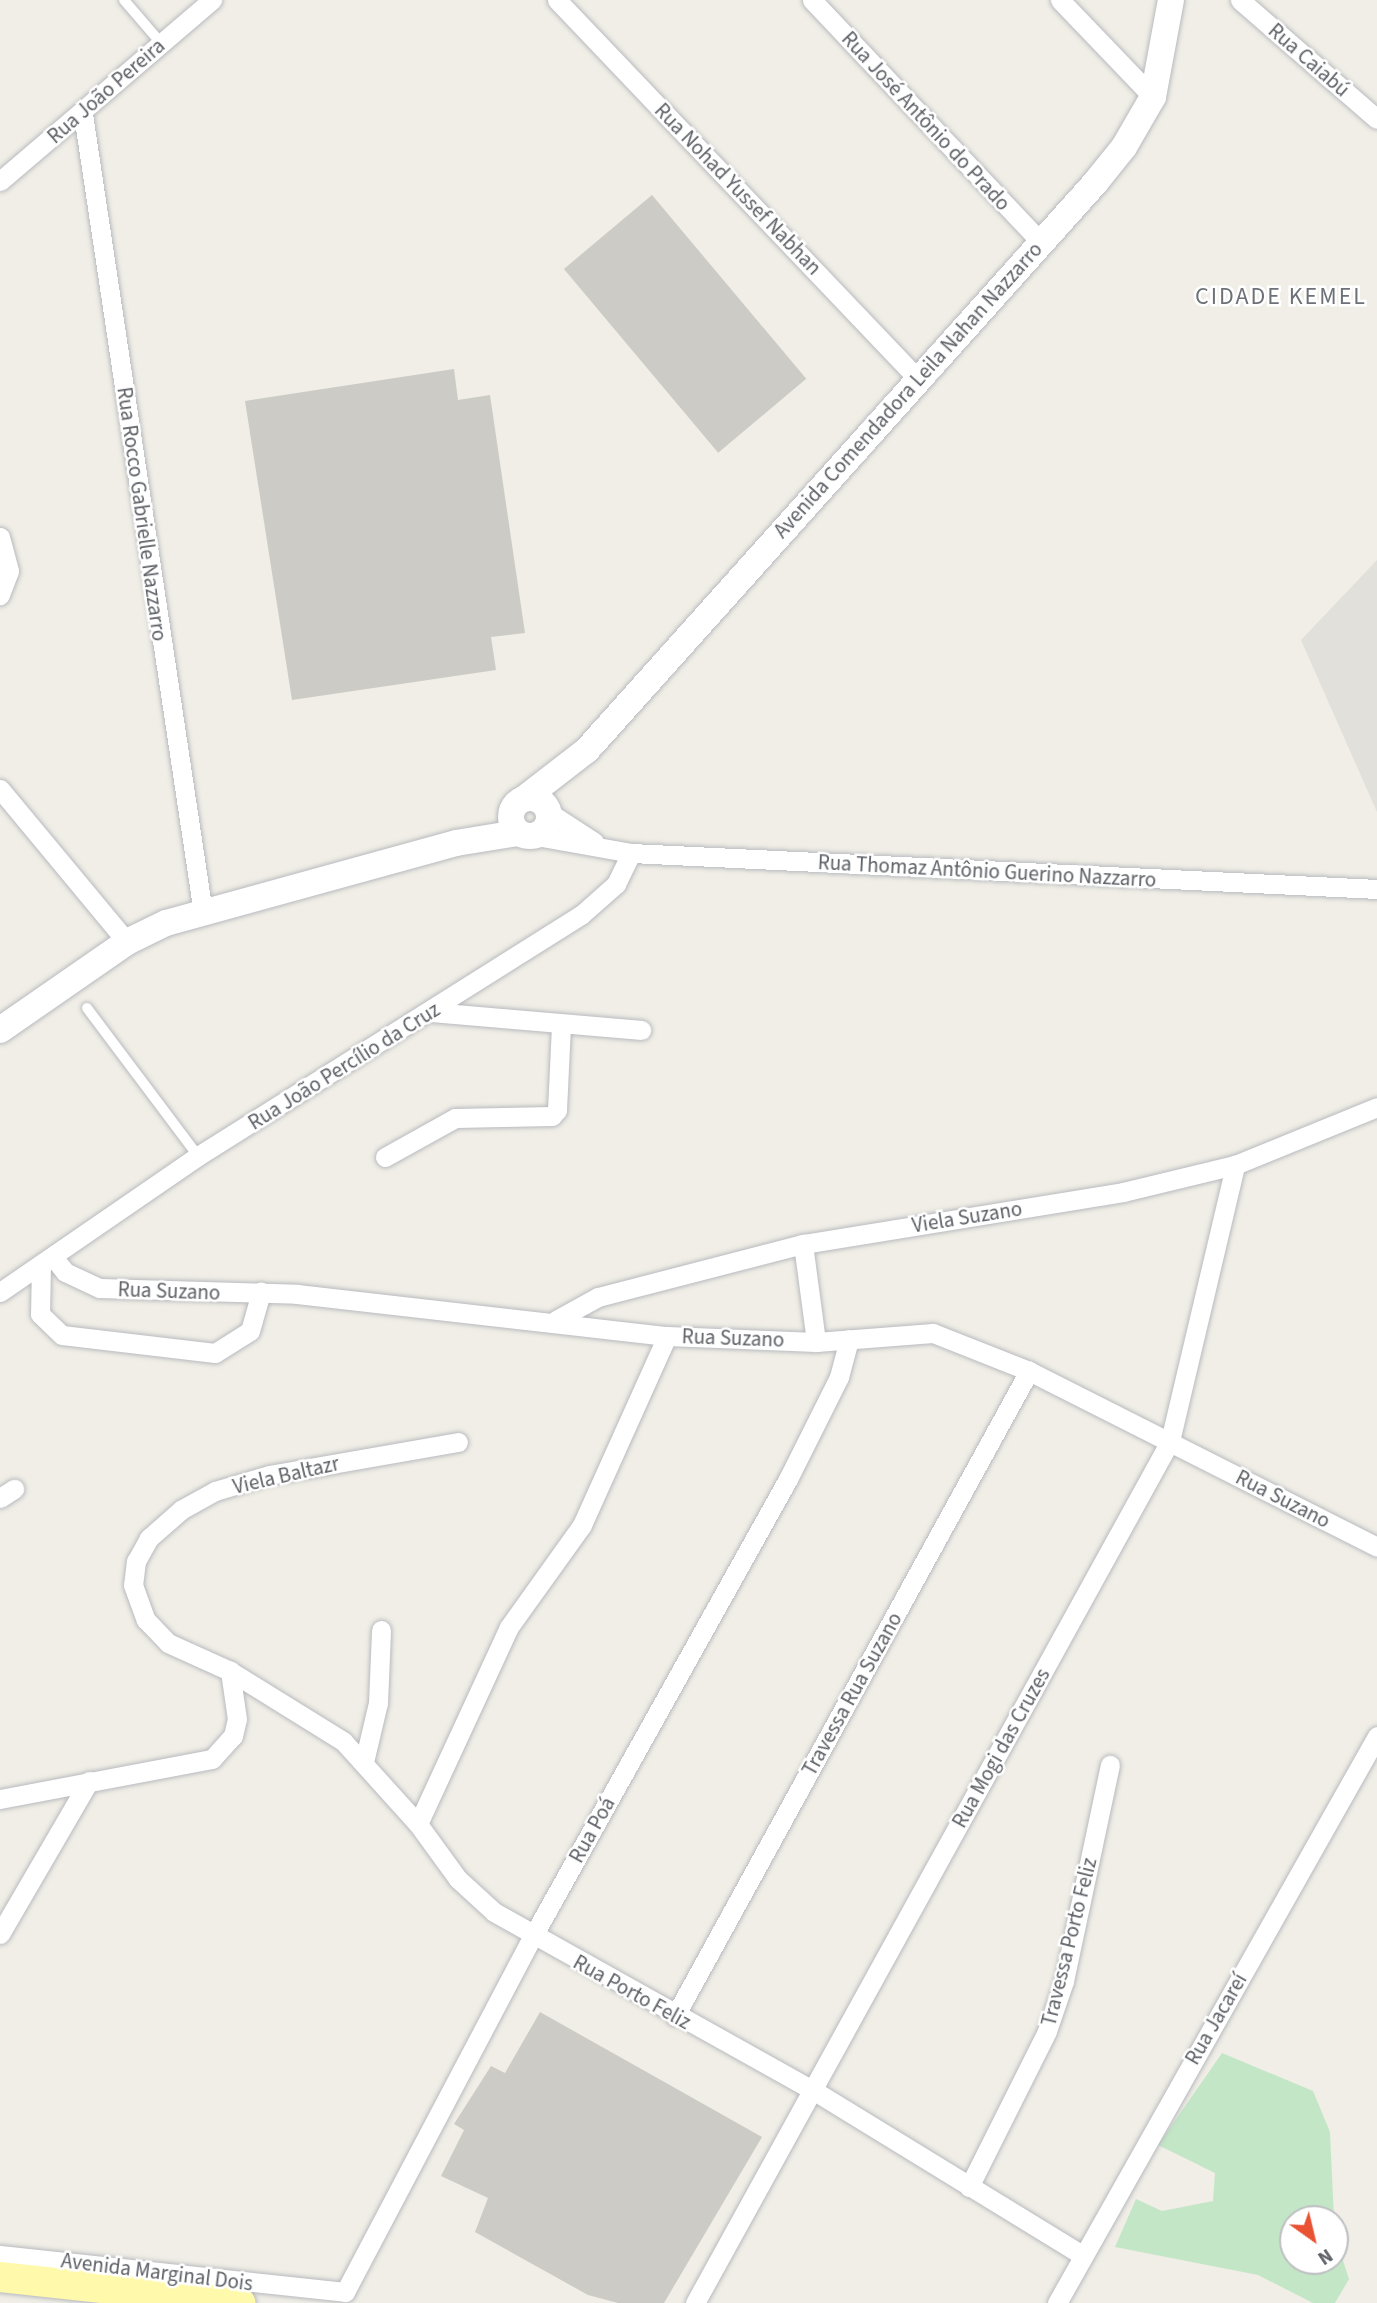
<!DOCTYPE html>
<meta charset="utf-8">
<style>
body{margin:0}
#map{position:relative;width:1377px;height:2303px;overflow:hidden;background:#f0eee6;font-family:"Source Sans 3",sans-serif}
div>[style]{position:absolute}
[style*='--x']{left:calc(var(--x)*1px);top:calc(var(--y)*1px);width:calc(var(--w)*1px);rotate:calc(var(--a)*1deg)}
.industrial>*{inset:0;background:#e1e0da}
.green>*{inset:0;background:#c3e7c6}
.building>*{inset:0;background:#cccbc5;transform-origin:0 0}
.roads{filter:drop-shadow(0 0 2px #b8babf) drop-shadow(0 0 2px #b8babf)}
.service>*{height:10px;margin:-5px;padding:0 5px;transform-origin:5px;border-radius:5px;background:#fff}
.minor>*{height:19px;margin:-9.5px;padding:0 9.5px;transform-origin:9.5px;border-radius:9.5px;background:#fff}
.secondary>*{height:26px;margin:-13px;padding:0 13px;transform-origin:13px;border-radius:13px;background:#fff}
.secondary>.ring{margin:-13px;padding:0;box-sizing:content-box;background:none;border:26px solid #fff;border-radius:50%}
.primary>*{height:30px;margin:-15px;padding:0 15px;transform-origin:15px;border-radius:15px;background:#fff9ac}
span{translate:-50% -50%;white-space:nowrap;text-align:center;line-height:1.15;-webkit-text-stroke:5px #fff;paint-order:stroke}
.street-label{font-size:21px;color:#5d6066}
.quarter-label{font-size:24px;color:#6e7278;letter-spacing:2px}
.north{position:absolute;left:1279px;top:2205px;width:70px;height:70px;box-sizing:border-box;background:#fff;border:2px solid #bebfc2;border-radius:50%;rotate:146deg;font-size:19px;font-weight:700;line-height:28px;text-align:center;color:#5d6066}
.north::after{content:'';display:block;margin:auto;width:24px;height:32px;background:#e95233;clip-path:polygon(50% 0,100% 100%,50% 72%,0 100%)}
</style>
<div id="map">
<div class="industrial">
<i style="clip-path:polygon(1377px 560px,1377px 812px,1301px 640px)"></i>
</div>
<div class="green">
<i style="clip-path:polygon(1222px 2053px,1313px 2091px,1330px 2132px,1334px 2219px,1293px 2219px,1293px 2261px,1335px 2261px,1335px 2236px,1349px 2279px,1335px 2303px,1313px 2303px,1258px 2275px,1115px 2247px,1136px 2199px,1162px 2211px,1213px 2201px,1215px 2173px,1158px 2145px)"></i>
</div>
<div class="building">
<i style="left:652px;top:195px;width:240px;height:115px;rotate:50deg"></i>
<i style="clip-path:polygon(454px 369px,458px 400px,490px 395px,525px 633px,491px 637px,496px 670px,292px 700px,245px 401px)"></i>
<i style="clip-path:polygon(540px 2012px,762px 2137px,664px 2303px,618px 2303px,588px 2295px,475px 2232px,488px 2198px,441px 2176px,464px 2130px,454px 2124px,491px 2066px,505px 2073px)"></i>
</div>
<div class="roads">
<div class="service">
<i style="--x:124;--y:0;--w:57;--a:49.3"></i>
<i style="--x:87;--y:1008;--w:185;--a:53.1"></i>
</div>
<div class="minor">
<i style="--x:557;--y:0;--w:523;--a:46.39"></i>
<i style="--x:812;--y:0;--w:332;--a:46.6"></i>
<i style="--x:1060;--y:0;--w:134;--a:46.2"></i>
<i style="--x:1240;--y:0;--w:181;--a:41"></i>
<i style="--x:83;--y:114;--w:808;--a:81.46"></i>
<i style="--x:0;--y:181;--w:279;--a:-40.5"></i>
<i style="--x:0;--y:537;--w:35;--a:75"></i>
<i style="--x:9;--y:571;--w:26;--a:111"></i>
<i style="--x:0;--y:789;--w:199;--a:50.3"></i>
<i style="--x:548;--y:812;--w:55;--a:33.1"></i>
<i style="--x:536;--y:836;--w:97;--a:10.1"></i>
<i style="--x:631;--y:853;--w:747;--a:2.76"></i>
<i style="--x:432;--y:1012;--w:210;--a:4.9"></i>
<i style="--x:385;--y:1157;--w:80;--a:-29.1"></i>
<i style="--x:455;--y:1118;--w:97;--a:-1.2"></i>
<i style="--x:552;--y:1116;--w:8;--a:-50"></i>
<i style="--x:557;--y:1110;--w:86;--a:-87.3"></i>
<i style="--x:803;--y:1244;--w:99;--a:82.4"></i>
<i style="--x:53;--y:1257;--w:19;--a:51"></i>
<i style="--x:65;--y:1272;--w:38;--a:25"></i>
<i style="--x:100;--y:1288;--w:197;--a:1.7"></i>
<i style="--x:297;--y:1294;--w:372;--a:6.5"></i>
<i style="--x:667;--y:1336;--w:149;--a:2.3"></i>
<i style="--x:816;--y:1342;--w:117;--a:-4.4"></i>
<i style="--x:933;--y:1333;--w:103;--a:21.6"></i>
<i style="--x:1029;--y:1371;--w:390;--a:26.8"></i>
<i style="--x:41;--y:1264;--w:50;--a:91.1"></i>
<i style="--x:40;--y:1314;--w:30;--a:44"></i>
<i style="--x:62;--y:1335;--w:154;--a:6.7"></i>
<i style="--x:215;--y:1353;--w:41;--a:-32.2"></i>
<i style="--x:250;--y:1331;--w:41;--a:-74.2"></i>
<i style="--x:0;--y:1292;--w:240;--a:-34.5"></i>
<i style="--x:198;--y:1156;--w:453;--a:-32.2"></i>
<i style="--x:581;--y:915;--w:47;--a:-41.5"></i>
<i style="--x:616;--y:884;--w:34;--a:-64"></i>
<i style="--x:556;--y:1320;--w:48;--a:-28.7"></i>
<i style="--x:598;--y:1297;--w:212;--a:-14.5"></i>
<i style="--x:803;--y:1244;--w:324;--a:-9.2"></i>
<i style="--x:1123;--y:1192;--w:115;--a:-13.6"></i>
<i style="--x:1235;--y:1165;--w:153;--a:-22.2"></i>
<i style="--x:458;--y:1442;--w:192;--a:170.1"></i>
<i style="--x:269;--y:1475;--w:56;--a:163.5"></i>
<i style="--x:215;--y:1491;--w:39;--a:151"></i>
<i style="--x:181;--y:1510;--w:43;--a:138.8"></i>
<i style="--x:149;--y:1538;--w:26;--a:119"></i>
<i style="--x:136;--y:1561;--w:24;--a:97"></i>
<i style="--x:133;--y:1585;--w:37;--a:70"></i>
<i style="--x:146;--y:1620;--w:32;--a:46"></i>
<i style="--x:168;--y:1643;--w:68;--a:24.3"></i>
<i style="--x:230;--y:1671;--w:133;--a:31.8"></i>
<i style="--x:343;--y:1741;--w:112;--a:47.9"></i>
<i style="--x:418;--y:1824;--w:68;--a:54"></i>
<i style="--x:458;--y:1879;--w:49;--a:42.5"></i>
<i style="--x:494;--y:1912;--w:365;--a:29.2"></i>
<i style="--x:813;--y:2090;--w:316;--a:31.5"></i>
<i style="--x:0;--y:1498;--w:17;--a:-33"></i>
<i style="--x:364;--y:1762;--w:61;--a:-76.7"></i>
<i style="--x:378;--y:1703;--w:73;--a:-87.6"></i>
<i style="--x:0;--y:1799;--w:216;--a:-10.7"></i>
<i style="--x:212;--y:1759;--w:31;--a:-48"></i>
<i style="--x:233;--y:1736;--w:17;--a:-77"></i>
<i style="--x:237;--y:1719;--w:49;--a:-98.3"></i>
<i style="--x:418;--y:1824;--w:217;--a:-65.2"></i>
<i style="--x:509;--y:1627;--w:125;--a:-54.4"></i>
<i style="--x:582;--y:1525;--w:207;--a:-65.8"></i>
<i style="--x:0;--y:1934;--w:177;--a:-59.8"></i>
<i style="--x:675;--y:2016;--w:736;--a:-61.24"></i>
<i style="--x:969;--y:2187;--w:174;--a:-63.4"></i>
<i style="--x:1047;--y:2031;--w:53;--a:-71.2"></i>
<i style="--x:1064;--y:1981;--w:221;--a:-78"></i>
<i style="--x:0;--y:2255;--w:347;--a:6.1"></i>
<i style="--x:345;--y:2292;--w:403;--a:-62.2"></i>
<i style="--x:533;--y:1936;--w:523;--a:-60.84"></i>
<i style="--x:788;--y:1479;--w:114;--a:-63.4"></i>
<i style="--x:839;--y:1377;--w:39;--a:-75"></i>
<i style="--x:695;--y:2303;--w:984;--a:-61.14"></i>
<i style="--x:1170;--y:1441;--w:284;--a:-76.7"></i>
<i style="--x:1057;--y:2303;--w:651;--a:-60.56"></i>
</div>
<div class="secondary">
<i class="ring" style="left:511px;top:798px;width:12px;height:12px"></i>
<i style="--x:525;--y:798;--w:78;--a:-37.7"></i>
<i style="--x:587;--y:750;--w:761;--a:-48.14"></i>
<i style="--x:1095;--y:183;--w:46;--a:-51.1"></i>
<i style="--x:1124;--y:147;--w:58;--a:-59.9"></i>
<i style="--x:1153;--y:97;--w:99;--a:-79.5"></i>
<i style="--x:0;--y:1030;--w:155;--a:-34.7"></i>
<i style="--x:127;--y:942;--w:43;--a:-26"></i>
<i style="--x:166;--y:923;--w:301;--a:-15.4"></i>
<i style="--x:456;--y:843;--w:63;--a:-9.2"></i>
</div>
<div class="primary">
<i style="--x:0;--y:2277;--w:242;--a:6.2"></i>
</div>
</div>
<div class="street-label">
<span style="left:1309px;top:60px;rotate:41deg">Rua Caiabú</span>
<span style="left:106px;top:91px;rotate:-41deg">Rua João Pereira</span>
<span style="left:926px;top:121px;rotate:47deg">Rua José Antônio do Prado</span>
<span style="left:738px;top:189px;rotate:46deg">Rua Nohad Yussef Nabhan</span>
<span style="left:908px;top:390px;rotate:-48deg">Avenida Comendadora Leila Nahan Nazzarro</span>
<span style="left:142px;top:514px;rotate:82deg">Rua Rocco Gabrielle Nazzarro</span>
<span style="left:987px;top:871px;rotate:3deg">Rua Thomaz Antônio Guerino Nazzarro</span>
<span style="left:344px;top:1066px;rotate:-32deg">Rua João Percílio da Cruz</span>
<span style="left:967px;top:1217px;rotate:-9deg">Viela Suzano</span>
<span style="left:169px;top:1291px;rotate:2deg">Rua Suzano</span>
<span style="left:733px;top:1338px;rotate:2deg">Rua Suzano</span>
<span style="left:286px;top:1475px;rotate:-13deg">Viela Baltazr</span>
<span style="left:1283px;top:1499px;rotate:27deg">Rua Suzano</span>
<span style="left:852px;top:1694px;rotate:-61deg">Travessa Rua Suzano</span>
<span style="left:1001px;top:1748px;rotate:-61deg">Rua Mogi das Cruzes</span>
<span style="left:592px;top:1830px;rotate:-61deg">Rua Poá</span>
<span style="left:1069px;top:1942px;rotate:-76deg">Travessa Porto Feliz</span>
<span style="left:632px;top:1992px;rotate:29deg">Rua Porto Feliz</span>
<span style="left:1216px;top:2019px;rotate:-60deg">Rua Jacareí</span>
<span style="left:157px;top:2272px;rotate:7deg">Avenida Marginal Dois</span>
</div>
<div class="quarter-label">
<span style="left:1281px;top:297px">CIDADE KEMEL</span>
</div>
<div class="north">N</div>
</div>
